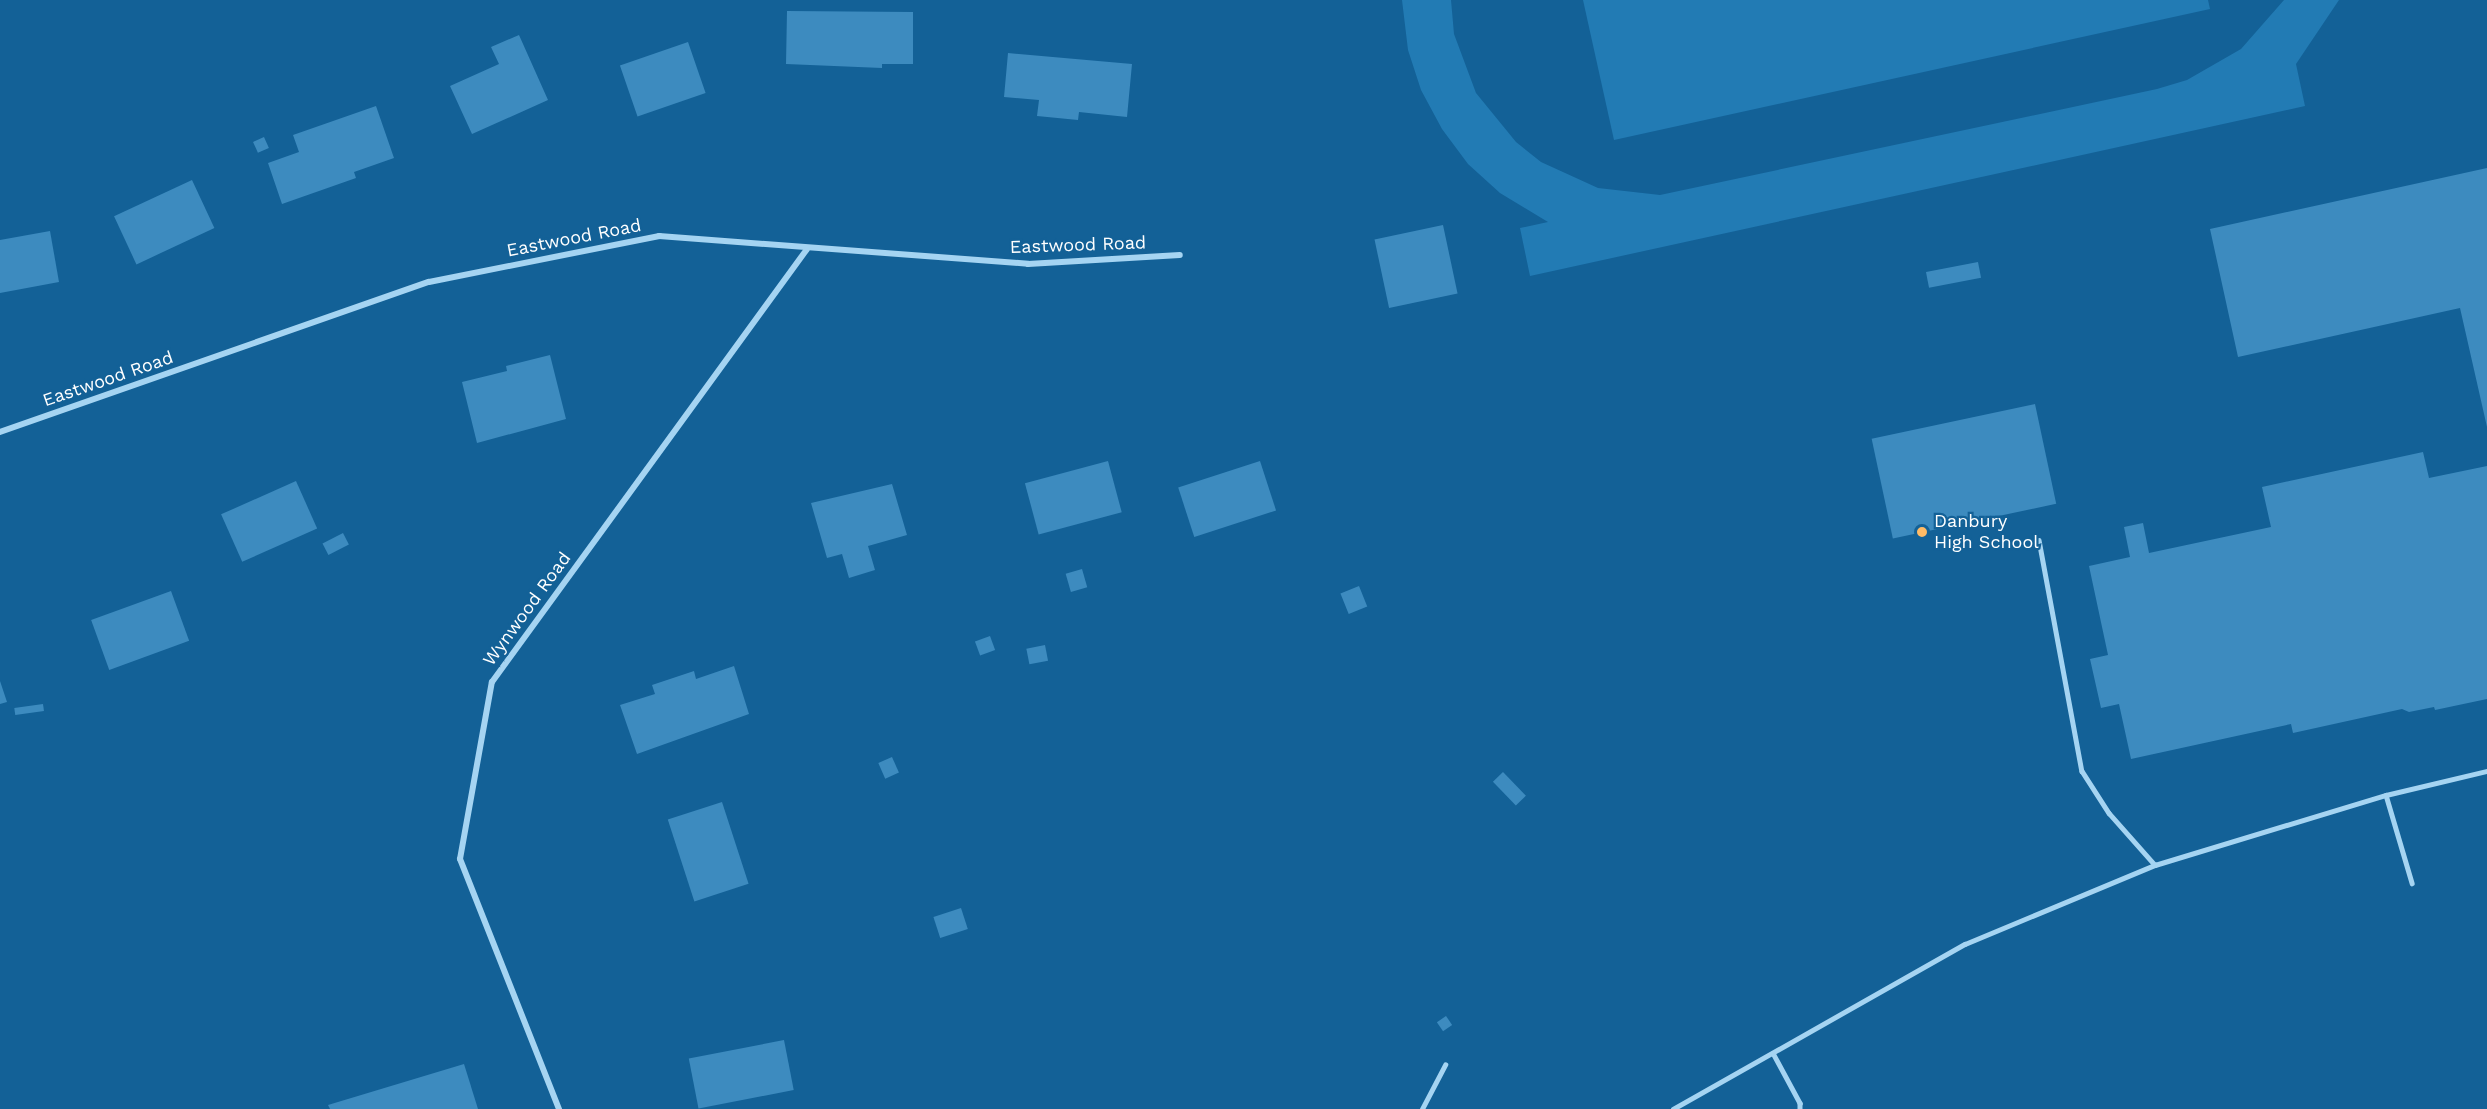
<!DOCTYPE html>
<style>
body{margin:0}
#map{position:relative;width:2487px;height:1109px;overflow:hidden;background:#136197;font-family:"Work Sans",sans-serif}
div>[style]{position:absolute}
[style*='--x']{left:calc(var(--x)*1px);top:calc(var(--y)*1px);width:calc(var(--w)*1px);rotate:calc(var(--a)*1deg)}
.green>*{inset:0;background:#227bb4}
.building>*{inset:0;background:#3d8bbf;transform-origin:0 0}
.lane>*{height:4.5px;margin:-2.25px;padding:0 2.25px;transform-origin:2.25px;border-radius:2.25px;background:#a5d4f2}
.street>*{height:6px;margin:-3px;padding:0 3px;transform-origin:3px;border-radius:3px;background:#a5d4f2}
.dots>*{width:16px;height:16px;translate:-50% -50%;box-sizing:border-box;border:3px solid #136197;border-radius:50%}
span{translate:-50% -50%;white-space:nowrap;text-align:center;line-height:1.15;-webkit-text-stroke:4.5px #136197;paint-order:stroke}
.street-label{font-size:18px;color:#fff}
.poi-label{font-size:18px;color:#fff}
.left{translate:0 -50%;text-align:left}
</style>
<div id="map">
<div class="green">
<i style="clip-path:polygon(1402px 0,1451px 0,1454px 34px,1476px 93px,1516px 142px,1541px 162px,1598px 188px,1660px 195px,2157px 89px,2187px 80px,2241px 49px,2284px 0,2339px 0,2296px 64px,2305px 106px,1530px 276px,1520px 228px,1548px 222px,1500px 193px,1468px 164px,1442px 129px,1421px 90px,1408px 50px)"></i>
<i style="clip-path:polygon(1583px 0,2208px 0,2210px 9px,1614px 140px)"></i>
</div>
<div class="building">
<i style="clip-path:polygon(787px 11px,913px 12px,913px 64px,882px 64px,882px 68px,786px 64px)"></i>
<i style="clip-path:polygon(519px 35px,548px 100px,472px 134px,450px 86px,499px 64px,491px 47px)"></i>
<i style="left:688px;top:42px;width:54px;height:72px;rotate:71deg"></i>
<i style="clip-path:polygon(1008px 53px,1132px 64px,1127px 117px,1079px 112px,1078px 120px,1037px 116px,1039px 100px,1004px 97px)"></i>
<i style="clip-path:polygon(376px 106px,394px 158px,354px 172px,356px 178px,282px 204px,268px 163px,299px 152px,293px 135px)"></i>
<i style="left:264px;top:137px;width:12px;height:12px;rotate:66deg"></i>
<i style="clip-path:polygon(2487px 168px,2487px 427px,2460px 308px,2238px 357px,2210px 229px)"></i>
<i style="left:192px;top:180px;width:53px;height:86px;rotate:65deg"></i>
<i style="left:1443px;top:225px;width:70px;height:70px;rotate:78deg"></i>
<i style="clip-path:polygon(50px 231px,59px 282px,0 293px,0 240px)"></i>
<i style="left:1978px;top:262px;width:16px;height:53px;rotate:79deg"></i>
<i style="clip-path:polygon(550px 355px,566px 419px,477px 443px,462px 382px,507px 371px,506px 366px)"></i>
<i style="left:2035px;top:404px;width:102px;height:167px;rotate:78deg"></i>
<i style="clip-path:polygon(2423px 452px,2429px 478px,2487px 466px,2487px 699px,2435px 710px,2434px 707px,2409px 712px,2402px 709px,2293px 733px,2291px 724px,2131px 759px,2119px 704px,2101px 708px,2090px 659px,2108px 655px,2089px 566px,2130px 557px,2124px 527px,2143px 523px,2149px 553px,2271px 527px,2262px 487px)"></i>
<i style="left:1108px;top:461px;width:53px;height:86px;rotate:75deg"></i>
<i style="left:1260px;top:461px;width:52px;height:86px;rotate:72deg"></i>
<i style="left:296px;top:481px;width:52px;height:82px;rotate:66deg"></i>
<i style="clip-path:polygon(892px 484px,907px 535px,868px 546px,875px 570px,849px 578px,842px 554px,827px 558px,811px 503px)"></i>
<i style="left:343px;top:533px;width:13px;height:23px;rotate:63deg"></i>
<i style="left:1082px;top:569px;width:19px;height:17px;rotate:74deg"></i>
<i style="left:1359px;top:586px;width:22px;height:20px;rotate:68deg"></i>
<i style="left:171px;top:591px;width:53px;height:85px;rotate:70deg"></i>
<i style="left:990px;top:636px;width:15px;height:16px;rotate:70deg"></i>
<i style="left:1045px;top:645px;width:16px;height:19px;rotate:79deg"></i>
<i style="clip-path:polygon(734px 666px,749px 714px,637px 754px,620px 705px,655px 694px,652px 685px,694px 671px,696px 679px)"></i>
<i style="clip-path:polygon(0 681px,7px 702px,0 704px)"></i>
<i style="left:43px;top:704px;width:7px;height:29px;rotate:82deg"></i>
<i style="left:892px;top:757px;width:17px;height:15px;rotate:66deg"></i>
<i style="left:1503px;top:772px;width:33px;height:14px;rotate:46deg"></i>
<i style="left:722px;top:802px;width:86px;height:57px;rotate:72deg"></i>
<i style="left:961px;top:908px;width:22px;height:29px;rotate:72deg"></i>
<i style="left:1446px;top:1016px;width:11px;height:11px;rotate:56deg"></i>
<i style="left:784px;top:1040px;width:51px;height:97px;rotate:79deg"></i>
<i style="clip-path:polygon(464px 1064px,478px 1109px,330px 1109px,328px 1105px)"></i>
</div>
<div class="lane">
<i style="--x:2039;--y:540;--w:235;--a:79.5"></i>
<i style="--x:2082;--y:771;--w:50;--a:57.3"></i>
<i style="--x:2109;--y:813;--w:69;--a:48.5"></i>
<i style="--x:2386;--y:795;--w:92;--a:73.5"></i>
<i style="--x:1773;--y:1053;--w:57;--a:61.6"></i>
<i style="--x:1800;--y:1103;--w:6;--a:90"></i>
<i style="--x:1422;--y:1109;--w:50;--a:-62.4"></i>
<i style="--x:1673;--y:1109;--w:335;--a:-29.5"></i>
<i style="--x:1965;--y:944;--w:206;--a:-22.6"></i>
<i style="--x:2155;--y:865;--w:241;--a:-16.9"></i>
<i style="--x:2386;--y:795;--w:104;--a:-13.4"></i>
</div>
<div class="street">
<i style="--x:0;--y:432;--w:454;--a:-19.3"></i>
<i style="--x:429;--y:282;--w:235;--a:-11.3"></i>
<i style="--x:659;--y:236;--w:370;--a:4.3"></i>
<i style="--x:1028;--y:264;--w:152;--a:-3.4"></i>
<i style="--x:559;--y:1109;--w:269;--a:-111.6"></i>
<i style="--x:460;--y:859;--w:180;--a:-79.8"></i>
<i style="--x:492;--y:682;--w:535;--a:-53.96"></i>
</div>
<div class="dots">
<i style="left:1922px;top:532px;background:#fb6"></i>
</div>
<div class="street-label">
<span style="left:574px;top:238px;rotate:-11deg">Eastwood Road</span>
<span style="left:1078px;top:245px;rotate:-2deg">Eastwood Road</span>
<span style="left:108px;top:379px;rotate:-19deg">Eastwood Road</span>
<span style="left:527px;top:609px;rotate:-54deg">Wynwood Road</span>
</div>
<div class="poi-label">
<span class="left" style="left:1934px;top:532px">Danbury<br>High School</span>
</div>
</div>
